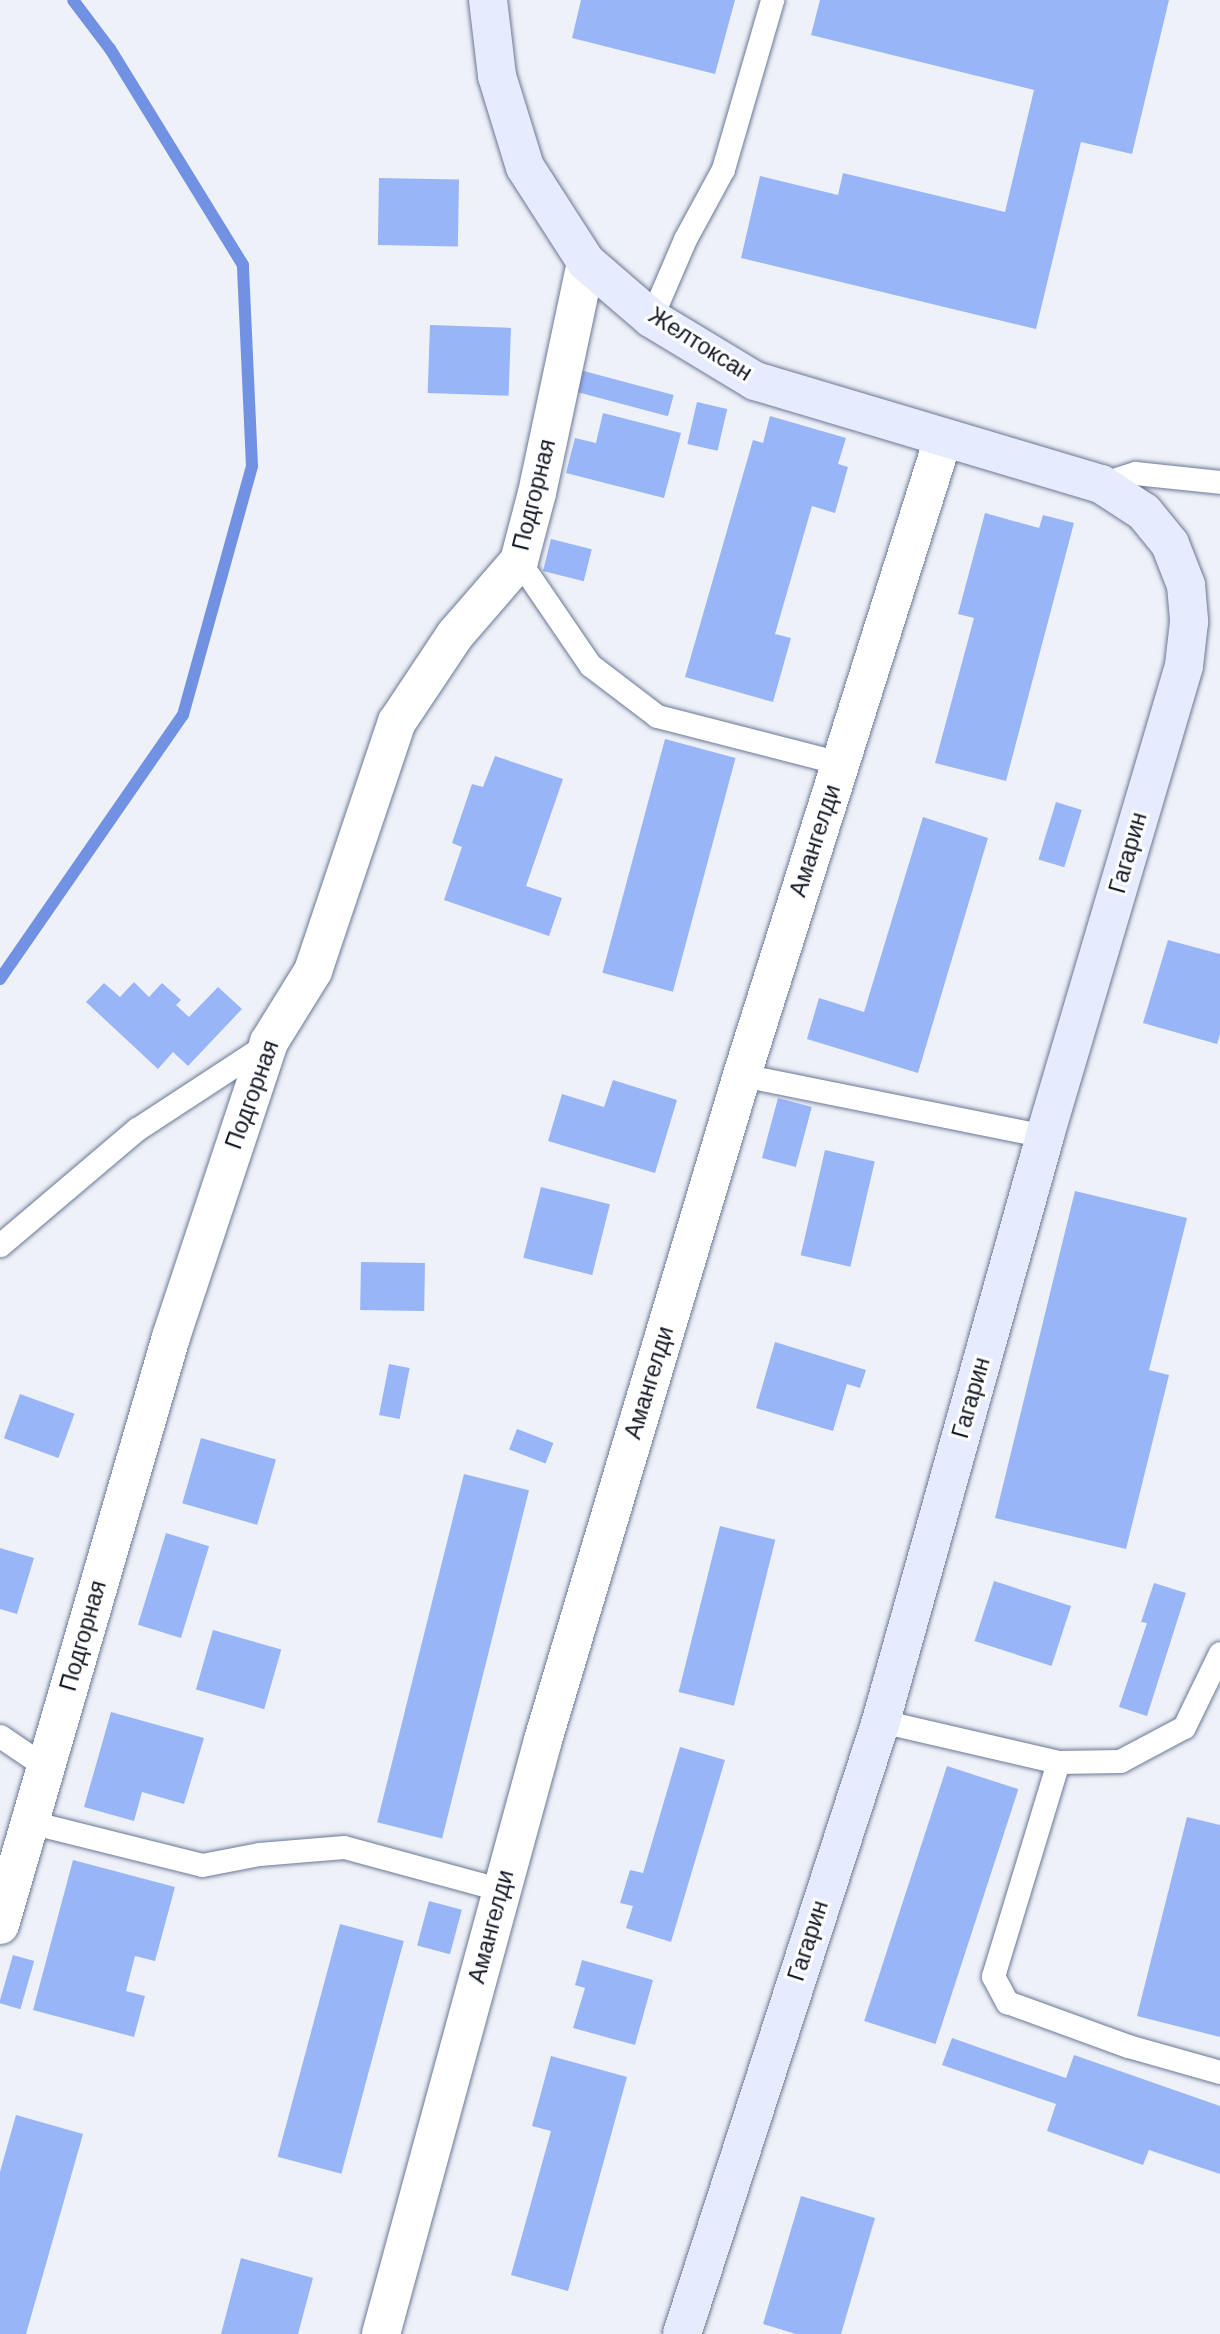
<!DOCTYPE html>
<meta charset="utf-8">
<style>
body{margin:0}
#map{position:relative;width:1220px;height:2334px;overflow:hidden;background:#eef1f8;font-family:"Work Sans",sans-serif}
div>[style]{position:absolute}
[style*='--x']{left:calc(var(--x)*1px);top:calc(var(--y)*1px);width:calc(var(--w)*1px);rotate:calc(var(--a)*1deg)}
.stream>*{height:12px;margin:-6px;padding:0 6px;transform-origin:6px;border-radius:6px;background:#7191e3}
.building>*{inset:0;background:#98b5f8;transform-origin:0 0}
.roads{filter:drop-shadow(0 0 2px #6b7896) drop-shadow(0 0 2px #6b7896)}
.service>*{height:23px;margin:-11.5px;padding:0 11.5px;transform-origin:11.5px;border-radius:11.5px;background:#fff}
.minor>*{height:38px;margin:-19px;padding:0 19px;transform-origin:19px;border-radius:19px;background:#fff}
.secondary>*{height:38px;margin:-19px;padding:0 19px;transform-origin:19px;border-radius:19px;background:#e6ecfd}
span{translate:-50% -50%;white-space:nowrap;text-align:center;line-height:1.15;-webkit-text-stroke:6px #fff;paint-order:stroke}
.street-label{font-size:23px;color:#131723}
</style>
<div id="map">
<div class="stream">
<i style="--x:0;--y:979;--w:321;--a:-55.3"></i>
<i style="--x:183;--y:715;--w:258;--a:-74.5"></i>
<i style="--x:252;--y:466;--w:201;--a:-92.6"></i>
<i style="--x:243;--y:265;--w:254;--a:-121.6"></i>
<i style="--x:110;--y:49;--w:61;--a:-127.1"></i>
</div>
<div class="building">
<i style="clip-path:polygon(581px 0,735px 0,715px 74px,572px 38px)"></i>
<i style="clip-path:polygon(820px 0,1169px 0,1132px 154px,1081px 142px,1036px 329px,741px 258px,760px 176px,838px 195px,843px 173px,1005px 212px,1034px 90px,811px 35px)"></i>
<i style="left:379px;top:178px;width:80px;height:67px;rotate:1deg"></i>
<i style="left:430px;top:325px;width:81px;height:68px;rotate:2deg"></i>
<i style="left:580px;top:370px;width:97px;height:22px;rotate:15deg"></i>
<i style="left:697px;top:402px;width:31px;height:43px;rotate:13deg"></i>
<i style="clip-path:polygon(603px 413px,681px 433px,664px 498px,566px 473px,575px 438px,596px 443px)"></i>
<i style="clip-path:polygon(770px 416px,846px 438px,838px 464px,848px 467px,835px 513px,812px 506px,775px 634px,791px 638px,773px 702px,685px 677px,753px 440px,763px 443px)"></i>
<i style="clip-path:polygon(985px 513px,1039px 528px,1043px 515px,1074px 523px,1006px 781px,935px 763px,974px 618px,958px 614px)"></i>
<i style="left:551px;top:539px;width:42px;height:33px;rotate:14deg"></i>
<i style="left:665px;top:739px;width:73px;height:242px;rotate:15deg"></i>
<i style="clip-path:polygon(495px 756px,563px 779px,526px 886px,562px 898px,549px 936px,444px 900px,462px 847px,452px 843px,472px 784px,483px 787px)"></i>
<i style="left:1056px;top:802px;width:27px;height:60px;rotate:17deg"></i>
<i style="clip-path:polygon(923px 817px,988px 838px,918px 1073px,807px 1039px,819px 998px,864px 1012px)"></i>
<i style="clip-path:polygon(1168px 940px,1220px 954px,1220px 1034px,1217px 1044px,1143px 1023px)"></i>
<i style="clip-path:polygon(134px 982px,149px 997px,162px 983px,181px 1000px,176px 1005px,189px 1017px,218px 987px,242px 1009px,188px 1066px,173px 1052px,158px 1069px,86px 1002px,104px 983px,120px 997px)"></i>
<i style="clip-path:polygon(613px 1080px,677px 1100px,655px 1173px,548px 1141px,562px 1094px,604px 1107px)"></i>
<i style="left:778px;top:1098px;width:35px;height:62px;rotate:15deg"></i>
<i style="left:825px;top:1150px;width:51px;height:108px;rotate:13deg"></i>
<i style="left:541px;top:1187px;width:71px;height:73px;rotate:14deg"></i>
<i style="clip-path:polygon(1075px 1191px,1187px 1218px,1149px 1370px,1169px 1375px,1126px 1549px,995px 1518px)"></i>
<i style="left:361px;top:1262px;width:64px;height:48px;rotate:1deg"></i>
<i style="clip-path:polygon(775px 1342px,866px 1370px,860px 1388px,847px 1384px,833px 1431px,756px 1408px)"></i>
<i style="left:389px;top:1364px;width:21px;height:52px;rotate:11deg"></i>
<i style="left:20px;top:1394px;width:58px;height:47px;rotate:20deg"></i>
<i style="left:517px;top:1429px;width:39px;height:22px;rotate:21deg"></i>
<i style="left:201px;top:1438px;width:78px;height:68px;rotate:16deg"></i>
<i style="left:464px;top:1474px;width:67px;height:359px;rotate:14deg"></i>
<i style="left:720px;top:1526px;width:57px;height:171px;rotate:14deg"></i>
<i style="left:166px;top:1533px;width:45px;height:96px;rotate:17deg"></i>
<i style="clip-path:polygon(0 1548px,34px 1558px,17px 1614px,0 1609px)"></i>
<i style="left:994px;top:1581px;width:81px;height:63px;rotate:18deg"></i>
<i style="clip-path:polygon(1154px 1583px,1186px 1593px,1147px 1716px,1119px 1707px,1147px 1623px,1141px 1622px)"></i>
<i style="left:213px;top:1630px;width:71px;height:62px;rotate:16deg"></i>
<i style="clip-path:polygon(111px 1712px,204px 1738px,184px 1804px,142px 1792px,134px 1821px,84px 1807px)"></i>
<i style="clip-path:polygon(680px 1747px,725px 1760px,671px 1942px,626px 1928px,633px 1906px,620px 1903px,630px 1870px,643px 1873px)"></i>
<i style="left:947px;top:1766px;width:75px;height:268px;rotate:18deg"></i>
<i style="clip-path:polygon(1187px 1817px,1220px 1825px,1220px 2037px,1137px 2016px)"></i>
<i style="clip-path:polygon(73px 1860px,175px 1887px,155px 1961px,135px 1956px,126px 1991px,145px 1996px,134px 2037px,33px 2010px)"></i>
<i style="left:429px;top:1901px;width:34px;height:46px;rotate:15deg"></i>
<i style="left:340px;top:1924px;width:66px;height:241px;rotate:15deg"></i>
<i style="left:13px;top:1955px;width:22px;height:50px;rotate:16deg"></i>
<i style="clip-path:polygon(582px 1960px,653px 1980px,635px 2045px,573px 2028px,585px 1988px,575px 1985px)"></i>
<i style="clip-path:polygon(952px 2038px,1066px 2078px,1074px 2055px,1220px 2106px,1220px 2174px,1149px 2150px,1143px 2165px,1047px 2131px,1056px 2104px,942px 2065px)"></i>
<i style="clip-path:polygon(551px 2056px,627px 2077px,568px 2291px,511px 2275px,551px 2131px,532px 2126px)"></i>
<i style="clip-path:polygon(16px 2115px,83px 2134px,26px 2334px,0 2334px,0 2172px)"></i>
<i style="clip-path:polygon(801px 2196px,875px 2218px,841px 2334px,796px 2334px,763px 2324px)"></i>
<i style="clip-path:polygon(241px 2258px,313px 2278px,298px 2334px,221px 2334px)"></i>
</div>
<div class="roads">
<div class="service">
<i style="--x:651;--y:318;--w:86;--a:-66.7"></i>
<i style="--x:685;--y:239;--w:80;--a:-61.5"></i>
<i style="--x:723;--y:169;--w:176;--a:-73.8"></i>
<i style="--x:1101;--y:484;--w:36;--a:-18"></i>
<i style="--x:1135;--y:473;--w:85;--a:6"></i>
<i style="--x:519;--y:561;--w:126;--a:55.7"></i>
<i style="--x:590;--y:665;--w:84;--a:37.3"></i>
<i style="--x:657;--y:716;--w:189;--a:14.4"></i>
<i style="--x:742;--y:1075;--w:309;--a:11.4"></i>
<i style="--x:0;--y:1245;--w:180;--a:-40.3"></i>
<i style="--x:137;--y:1129;--w:155;--a:-33.2"></i>
<i style="--x:881;--y:1721;--w:182;--a:13"></i>
<i style="--x:1058;--y:1762;--w:62;--a:-0.9"></i>
<i style="--x:1120;--y:1761;--w:72;--a:-28"></i>
<i style="--x:1184;--y:1727;--w:82;--a:-64.1"></i>
<i style="--x:0;--y:1736;--w:55;--a:34"></i>
<i style="--x:1058;--y:1762;--w:224;--a:106.9"></i>
<i style="--x:993;--y:1976;--w:30;--a:62"></i>
<i style="--x:1007;--y:2002;--w:129;--a:20"></i>
<i style="--x:1128;--y:2046;--w:96;--a:15.8"></i>
<i style="--x:30;--y:1822;--w:177;--a:14"></i>
<i style="--x:202;--y:1865;--w:58;--a:-10.9"></i>
<i style="--x:259;--y:1854;--w:85;--a:-4.7"></i>
<i style="--x:344;--y:1847;--w:164;--a:15.2"></i>
</div>
<div class="minor">
<i style="--x:0;--y:1925;--w:612;--a:-73.78"></i>
<i style="--x:171;--y:1337;--w:311;--a:-71.6"></i>
<i style="--x:269;--y:1042;--w:84;--a:-58.2"></i>
<i style="--x:313;--y:971;--w:263;--a:-71.4"></i>
<i style="--x:397;--y:722;--w:105;--a:-56.3"></i>
<i style="--x:455;--y:635;--w:98;--a:-49.1"></i>
<i style="--x:519;--y:561;--w:70;--a:-75.2"></i>
<i style="--x:537;--y:493;--w:236;--a:-78"></i>
<i style="--x:381;--y:2334;--w:616;--a:-74.74"></i>
<i style="--x:543;--y:1740;--w:694;--a:-73.34"></i>
<i style="--x:742;--y:1075;--w:667;--a:-72.46"></i>
</div>
<div class="secondary">
<i style="--x:488;--y:0;--w:77;--a:83.2"></i>
<i style="--x:497;--y:76;--w:95;--a:72.9"></i>
<i style="--x:525;--y:167;--w:113;--a:57.3"></i>
<i style="--x:586;--y:262;--w:86;--a:40.7"></i>
<i style="--x:651;--y:318;--w:122;--a:31.2"></i>
<i style="--x:755;--y:381;--w:361;--a:16.6"></i>
<i style="--x:1101;--y:484;--w:51;--a:33.1"></i>
<i style="--x:1144;--y:512;--w:41;--a:50.9"></i>
<i style="--x:1170;--y:544;--w:44;--a:68.7"></i>
<i style="--x:1186;--y:585;--w:37;--a:85"></i>
<i style="--x:1189;--y:622;--w:44;--a:96.5"></i>
<i style="--x:1184;--y:666;--w:490;--a:106.5"></i>
<i style="--x:1045;--y:1136;--w:608;--a:105.66"></i>
<i style="--x:881;--y:1721;--w:644;--a:107.99"></i>
</div>
</div>
<div class="street-label">
<span style="left:700px;top:345px;rotate:32deg">Желтоксан</span>
<span style="left:535px;top:495px;rotate:-76deg">Подгорная</span>
<span style="left:816px;top:841px;rotate:-72deg">Амангелди</span>
<span style="left:1129px;top:853px;rotate:-74deg">Гагарин</span>
<span style="left:253px;top:1095px;rotate:-70deg">Подгорная</span>
<span style="left:650px;top:1383px;rotate:-73deg">Амангелди</span>
<span style="left:972px;top:1398px;rotate:-74deg">Гагарин</span>
<span style="left:84px;top:1636px;rotate:-74deg">Подгорная</span>
<span style="left:492px;top:1927px;rotate:-75deg">Амангелди</span>
<span style="left:809px;top:1941px;rotate:-72deg">Гагарин</span>
</div>
</div>
